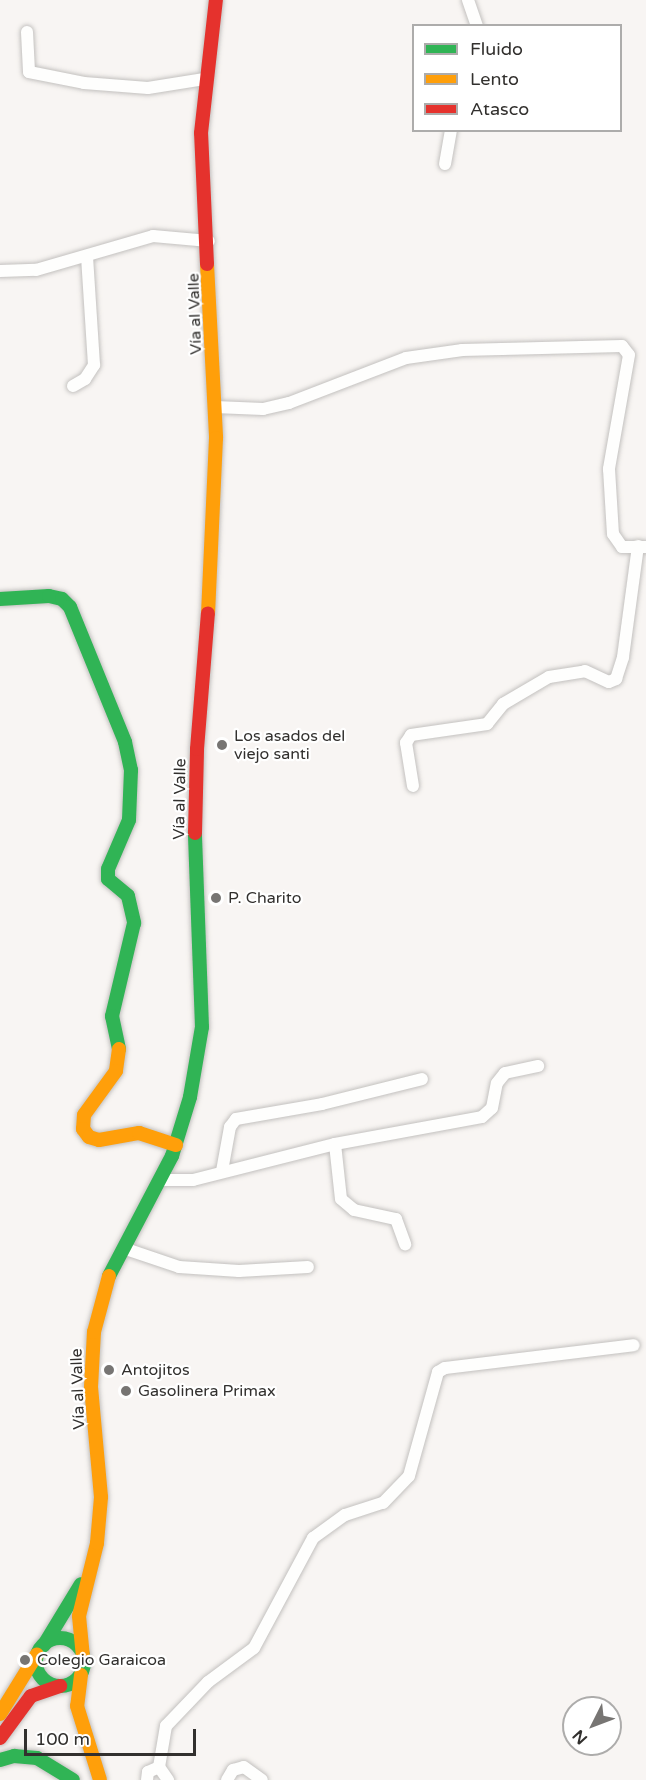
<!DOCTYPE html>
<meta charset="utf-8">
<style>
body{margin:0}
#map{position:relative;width:646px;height:1780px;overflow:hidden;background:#f8f5f3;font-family:"Varela Round",sans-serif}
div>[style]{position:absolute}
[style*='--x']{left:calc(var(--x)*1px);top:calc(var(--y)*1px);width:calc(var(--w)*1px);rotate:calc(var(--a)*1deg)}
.roads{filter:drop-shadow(0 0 2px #c3c1bf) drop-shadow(0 0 2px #c3c1bf)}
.street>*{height:12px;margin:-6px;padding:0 6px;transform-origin:6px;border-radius:6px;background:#fefefd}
.fast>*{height:14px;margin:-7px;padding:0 7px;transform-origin:7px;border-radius:7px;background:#30b455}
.fast>.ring{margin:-7px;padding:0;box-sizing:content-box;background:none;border:14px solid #30b455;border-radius:50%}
.slow>*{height:14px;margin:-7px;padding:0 7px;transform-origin:7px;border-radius:7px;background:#ff9f0a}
.jam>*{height:14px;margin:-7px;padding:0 7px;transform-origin:7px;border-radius:7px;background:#e5322d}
.dots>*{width:16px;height:16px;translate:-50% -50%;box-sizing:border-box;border:3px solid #fff;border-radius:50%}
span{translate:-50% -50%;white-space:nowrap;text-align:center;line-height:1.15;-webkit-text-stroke:4.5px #fff;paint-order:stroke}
.street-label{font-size:16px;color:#32302e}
.poi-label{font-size:16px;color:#32302e}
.left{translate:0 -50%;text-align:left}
.legend{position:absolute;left:412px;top:24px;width:210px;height:108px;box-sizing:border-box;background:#fff;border:2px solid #adacab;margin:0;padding:8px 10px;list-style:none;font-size:18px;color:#32302e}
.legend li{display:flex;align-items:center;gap:12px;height:30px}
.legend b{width:30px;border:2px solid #adacab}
.north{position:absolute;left:562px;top:1696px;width:60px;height:60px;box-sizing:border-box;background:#fff;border:2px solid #adacab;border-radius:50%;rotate:228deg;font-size:16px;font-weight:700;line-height:24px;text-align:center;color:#32302e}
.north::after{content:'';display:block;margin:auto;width:21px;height:27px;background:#777573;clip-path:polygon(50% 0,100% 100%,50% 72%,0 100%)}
.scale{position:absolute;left:24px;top:1729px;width:172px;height:27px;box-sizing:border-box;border:3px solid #32302e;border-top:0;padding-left:8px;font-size:18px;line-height:21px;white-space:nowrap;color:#32302e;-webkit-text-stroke:4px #fff;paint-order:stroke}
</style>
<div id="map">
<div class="roads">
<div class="street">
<i style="--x:468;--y:0;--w:28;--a:71"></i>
<i style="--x:27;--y:32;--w:40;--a:87.1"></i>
<i style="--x:29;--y:72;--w:56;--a:11.3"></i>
<i style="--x:84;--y:83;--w:64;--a:4.5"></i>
<i style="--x:148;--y:88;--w:57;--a:-9.1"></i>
<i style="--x:445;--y:164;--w:35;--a:-80"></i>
<i style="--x:0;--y:271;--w:36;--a:-2"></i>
<i style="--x:36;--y:270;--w:122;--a:-16.2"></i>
<i style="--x:153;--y:236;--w:56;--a:5.1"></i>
<i style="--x:73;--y:386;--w:14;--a:-30"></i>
<i style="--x:85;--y:379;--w:17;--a:-57"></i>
<i style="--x:94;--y:365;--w:109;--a:-93.7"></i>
<i style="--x:215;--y:407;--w:48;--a:2.4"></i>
<i style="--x:263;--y:409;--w:27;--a:-13"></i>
<i style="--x:289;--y:403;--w:125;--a:-21"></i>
<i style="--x:406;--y:358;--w:57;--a:-8.1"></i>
<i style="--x:462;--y:350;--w:160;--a:-1.4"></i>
<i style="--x:622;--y:346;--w:11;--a:52"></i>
<i style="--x:629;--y:355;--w:116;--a:100"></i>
<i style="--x:609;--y:469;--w:65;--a:86.5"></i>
<i style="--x:613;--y:534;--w:16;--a:55"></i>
<i style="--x:622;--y:547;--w:24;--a:0"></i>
<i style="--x:413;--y:786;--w:44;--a:-99.2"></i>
<i style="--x:406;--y:743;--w:9;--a:-58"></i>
<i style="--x:411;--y:735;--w:77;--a:-8.2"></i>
<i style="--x:487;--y:724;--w:26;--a:-51"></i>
<i style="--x:503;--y:704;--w:53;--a:-30.4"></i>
<i style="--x:549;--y:677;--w:36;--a:-9"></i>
<i style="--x:585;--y:671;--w:26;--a:25"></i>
<i style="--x:609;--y:682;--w:8;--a:-23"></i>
<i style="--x:616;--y:679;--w:23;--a:-72"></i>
<i style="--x:623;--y:657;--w:112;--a:-82.3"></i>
<i style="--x:335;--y:1144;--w:55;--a:83.8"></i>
<i style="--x:341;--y:1199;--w:17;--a:40"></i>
<i style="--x:354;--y:1210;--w:43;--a:12.1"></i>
<i style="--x:396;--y:1219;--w:27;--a:70"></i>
<i style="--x:222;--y:1171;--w:45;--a:-79.7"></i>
<i style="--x:230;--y:1127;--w:10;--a:-53"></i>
<i style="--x:236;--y:1119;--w:87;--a:-9.9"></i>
<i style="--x:322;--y:1104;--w:103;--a:-14"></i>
<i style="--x:161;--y:1180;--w:32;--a:0"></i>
<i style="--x:193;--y:1180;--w:146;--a:-14.2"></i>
<i style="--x:335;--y:1144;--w:149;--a:-10.4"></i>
<i style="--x:482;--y:1117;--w:13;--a:-42"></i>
<i style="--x:492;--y:1108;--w:25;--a:-79"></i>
<i style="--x:497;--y:1083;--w:13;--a:-51"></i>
<i style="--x:505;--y:1073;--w:34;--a:-12"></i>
<i style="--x:123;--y:1248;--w:59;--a:18.7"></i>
<i style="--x:179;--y:1267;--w:60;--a:3.8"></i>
<i style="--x:239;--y:1271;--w:69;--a:-3.3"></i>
<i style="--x:159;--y:1767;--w:42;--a:-80.3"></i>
<i style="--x:166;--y:1726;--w:61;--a:-46.3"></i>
<i style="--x:208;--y:1682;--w:57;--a:-36.5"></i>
<i style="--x:254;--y:1648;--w:125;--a:-61.8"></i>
<i style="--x:313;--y:1538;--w:39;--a:-36"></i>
<i style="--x:345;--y:1515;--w:40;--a:-18"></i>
<i style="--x:383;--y:1503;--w:37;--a:-46"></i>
<i style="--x:409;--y:1476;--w:108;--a:-74.4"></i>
<i style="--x:438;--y:1372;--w:8;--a:-30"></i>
<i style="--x:445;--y:1368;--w:190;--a:-6.9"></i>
<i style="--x:147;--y:1780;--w:8;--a:-83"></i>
<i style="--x:148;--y:1772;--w:12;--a:-24"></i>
<i style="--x:159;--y:1767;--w:16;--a:55"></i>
<i style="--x:227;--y:1780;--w:12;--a:-59"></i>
<i style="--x:233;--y:1770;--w:11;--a:-15"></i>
<i style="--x:244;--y:1767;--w:22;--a:36"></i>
</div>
<div class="fast">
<i style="--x:0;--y:599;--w:49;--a:-3.5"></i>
<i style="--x:49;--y:596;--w:13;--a:13"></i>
<i style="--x:62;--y:599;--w:11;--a:45"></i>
<i style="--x:70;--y:607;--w:146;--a:67.8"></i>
<i style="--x:125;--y:742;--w:29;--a:78"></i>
<i style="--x:131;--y:770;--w:50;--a:92.3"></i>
<i style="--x:129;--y:820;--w:53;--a:113.2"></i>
<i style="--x:108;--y:869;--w:10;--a:90"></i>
<i style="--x:108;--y:879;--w:26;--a:40"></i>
<i style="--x:128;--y:896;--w:28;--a:77"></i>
<i style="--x:134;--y:923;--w:96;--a:103.3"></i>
<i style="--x:112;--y:1016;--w:34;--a:78"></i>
<i style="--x:109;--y:1276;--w:136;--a:-62.3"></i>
<i style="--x:172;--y:1156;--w:62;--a:-73"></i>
<i style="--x:190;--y:1097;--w:71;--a:-80.3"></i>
<i style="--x:202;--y:1027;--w:194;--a:-92.1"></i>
<i class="ring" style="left:36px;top:1638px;width:34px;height:34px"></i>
<i style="--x:44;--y:1645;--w:71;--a:-58.8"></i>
<i style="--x:0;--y:1760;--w:15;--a:-16"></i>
<i style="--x:14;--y:1756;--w:23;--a:5"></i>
<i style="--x:37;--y:1758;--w:42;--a:31.4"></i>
</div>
<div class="slow">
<i style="--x:207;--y:264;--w:174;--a:87"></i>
<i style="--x:216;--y:438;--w:175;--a:92.6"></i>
<i style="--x:119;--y:1049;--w:22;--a:98"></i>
<i style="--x:116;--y:1071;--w:54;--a:126"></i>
<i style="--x:84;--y:1115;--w:14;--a:94"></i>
<i style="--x:83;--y:1129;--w:10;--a:53"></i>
<i style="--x:89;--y:1137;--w:10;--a:17"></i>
<i style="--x:99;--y:1140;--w:41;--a:-9.9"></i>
<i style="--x:139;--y:1133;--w:39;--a:18"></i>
<i style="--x:83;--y:1657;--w:41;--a:-95.6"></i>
<i style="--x:79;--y:1616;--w:75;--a:-76.1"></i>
<i style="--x:97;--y:1543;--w:46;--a:-85"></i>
<i style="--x:101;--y:1497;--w:110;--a:-95.2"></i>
<i style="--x:91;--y:1387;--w:55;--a:-86.9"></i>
<i style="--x:94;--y:1332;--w:58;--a:-75"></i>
<i style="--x:81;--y:1675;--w:31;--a:97"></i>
<i style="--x:77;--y:1706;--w:77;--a:72.7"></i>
<i style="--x:0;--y:1714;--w:70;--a:-58.3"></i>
</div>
<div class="jam">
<i style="--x:207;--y:264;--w:131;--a:-92.6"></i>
<i style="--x:201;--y:133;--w:134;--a:-83.6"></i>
<i style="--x:195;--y:833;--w:84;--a:-88.6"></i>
<i style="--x:197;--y:749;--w:136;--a:-85.4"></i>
<i style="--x:0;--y:1738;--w:52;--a:-53.6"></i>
<i style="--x:31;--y:1696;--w:31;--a:-19"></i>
</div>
</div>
<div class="dots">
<i style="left:222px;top:745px;background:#777573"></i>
<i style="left:216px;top:898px;background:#777573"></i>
<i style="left:109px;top:1370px;background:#777573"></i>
<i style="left:126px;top:1391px;background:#777573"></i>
<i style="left:25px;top:1660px;background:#777573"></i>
</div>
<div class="street-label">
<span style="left:195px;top:314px;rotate:-92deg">Vía al Valle</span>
<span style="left:180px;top:799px;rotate:-89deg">Vía al Valle</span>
<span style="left:78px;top:1389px;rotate:-92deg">Vía al Valle</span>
</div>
<div class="poi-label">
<span class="left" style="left:234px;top:745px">Los asados del<br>viejo santi</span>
<span class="left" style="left:228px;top:898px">P. Charito</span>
<span class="left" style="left:121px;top:1370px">Antojitos</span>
<span class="left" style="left:138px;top:1391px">Gasolinera Primax</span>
<span class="left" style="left:37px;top:1660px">Colegio Garaicoa</span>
</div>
<ul class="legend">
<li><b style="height:8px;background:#30b455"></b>Fluido</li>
<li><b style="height:8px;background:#ff9f0a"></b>Lento</li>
<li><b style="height:8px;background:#e5322d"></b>Atasco</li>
</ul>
<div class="north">N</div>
<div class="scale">100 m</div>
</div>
